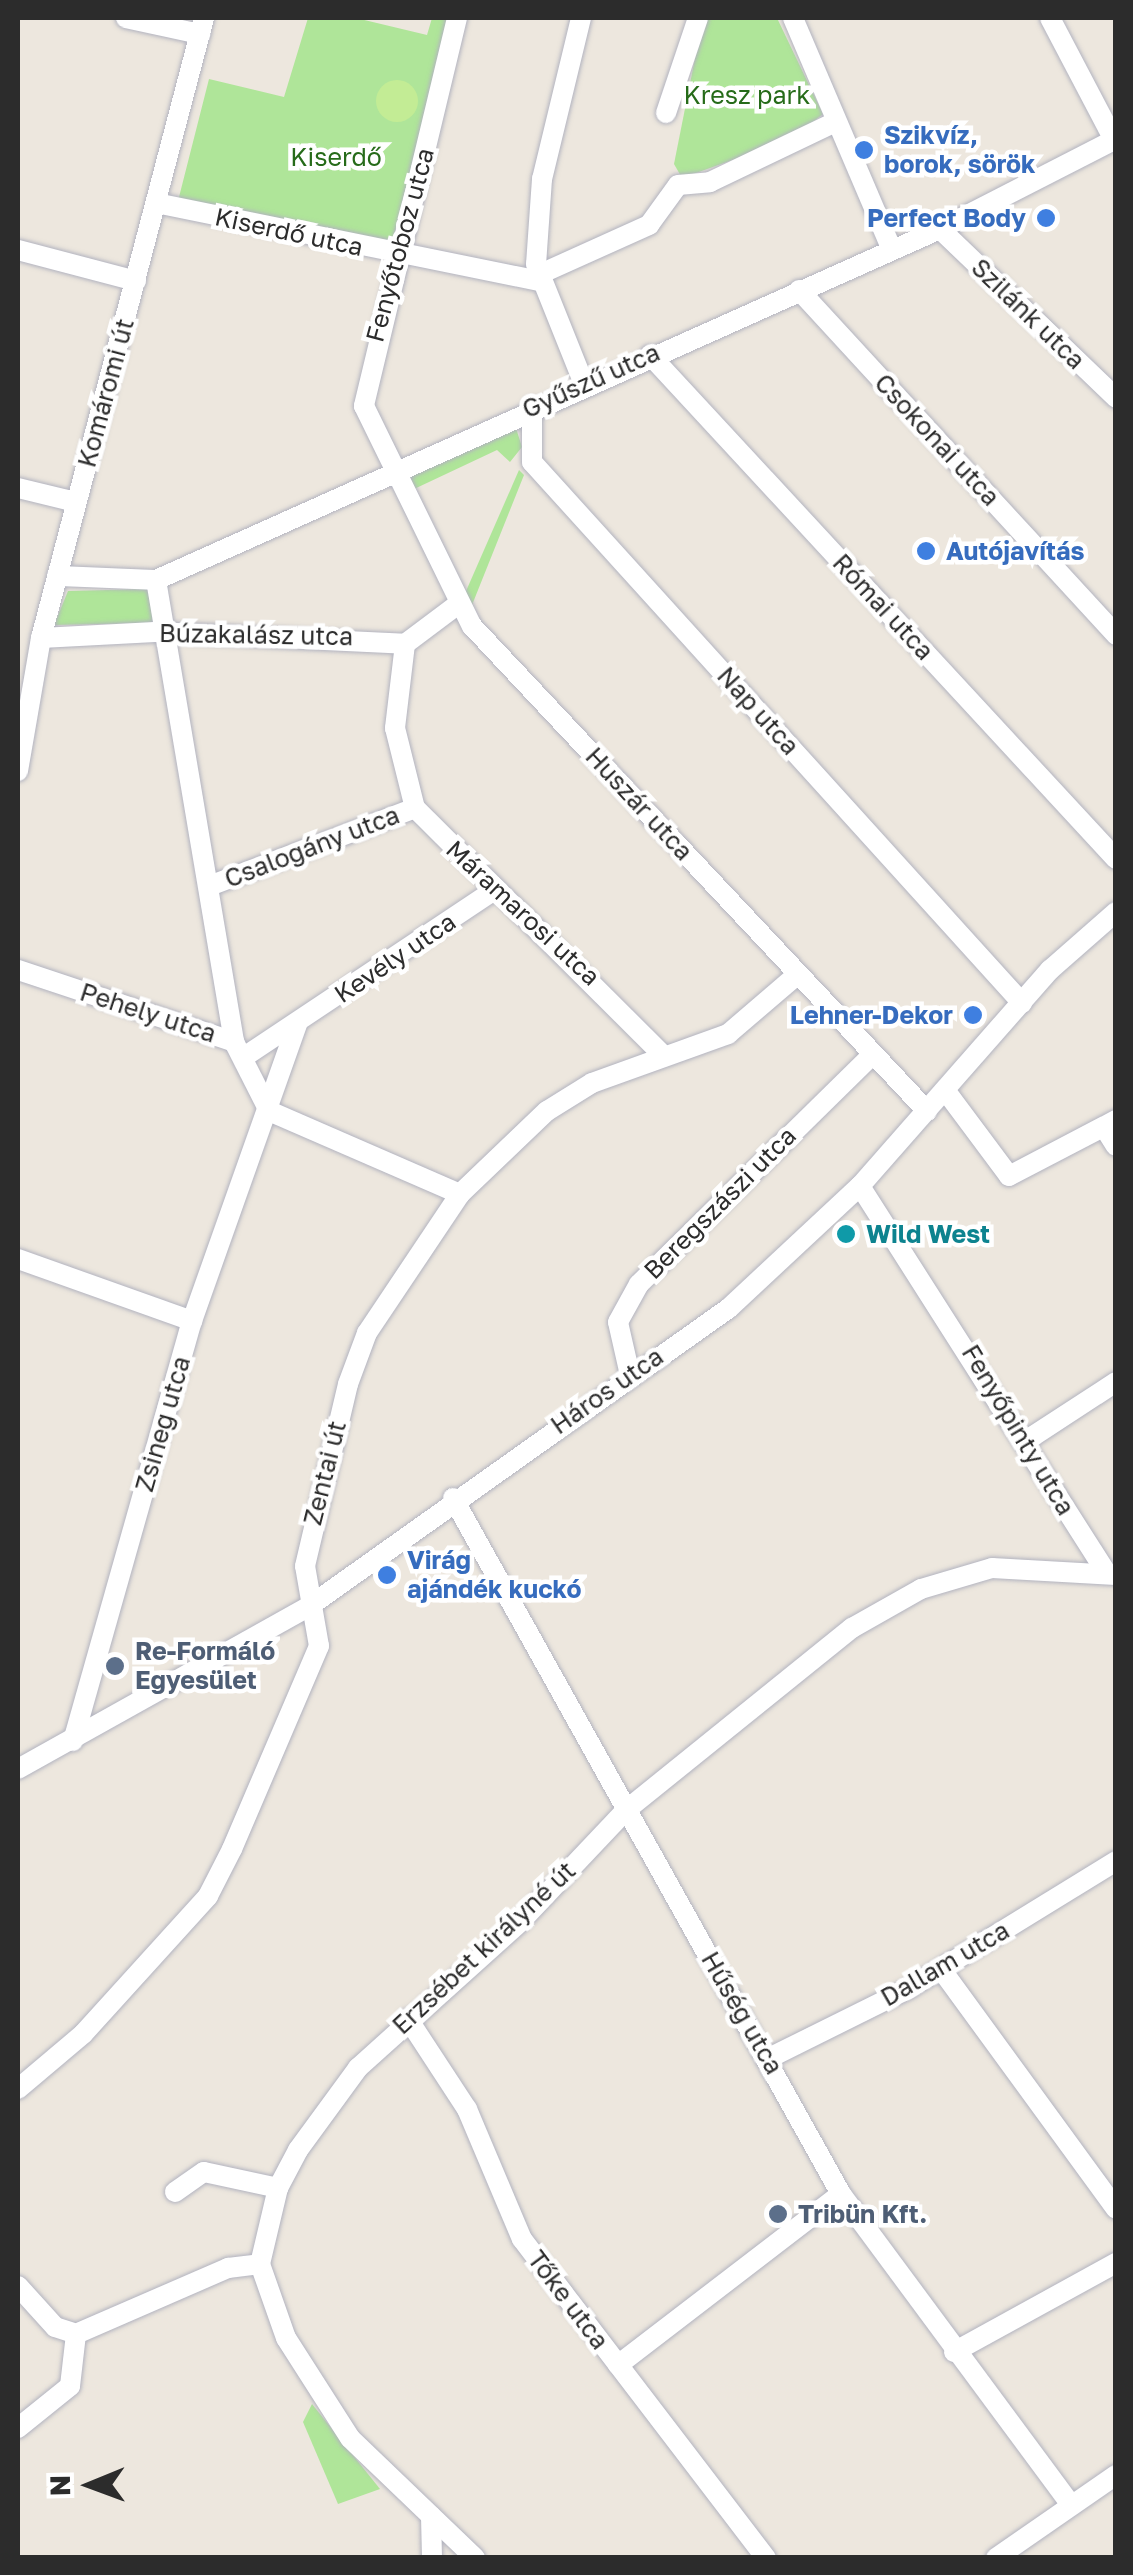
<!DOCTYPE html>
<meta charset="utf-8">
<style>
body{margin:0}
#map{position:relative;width:1133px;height:2575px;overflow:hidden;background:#ede7de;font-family:"Golos Text",sans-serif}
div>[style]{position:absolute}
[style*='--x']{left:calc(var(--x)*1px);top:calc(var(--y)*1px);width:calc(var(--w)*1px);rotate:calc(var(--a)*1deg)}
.green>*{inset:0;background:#afe599}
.pitch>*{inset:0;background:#c3ec95}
.round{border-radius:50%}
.roads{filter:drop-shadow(0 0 2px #b2b3bf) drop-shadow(0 0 2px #b2b3bf)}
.minor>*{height:20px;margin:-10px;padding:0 10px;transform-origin:10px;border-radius:10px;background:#fff}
.dots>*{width:28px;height:28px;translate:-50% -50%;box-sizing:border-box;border:5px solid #fff;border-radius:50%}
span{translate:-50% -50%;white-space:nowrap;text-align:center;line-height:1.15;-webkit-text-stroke:9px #fff;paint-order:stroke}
.park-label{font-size:25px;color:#266b19}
.shop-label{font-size:25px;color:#366cbe;font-weight:700}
.left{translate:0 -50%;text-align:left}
.right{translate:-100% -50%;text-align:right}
.street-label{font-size:25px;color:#2c2c2c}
.culture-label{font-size:25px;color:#0d838f;font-weight:700}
.service-label{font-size:25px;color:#4e5e75;font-weight:700}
.frame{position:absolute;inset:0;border:20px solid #2c2c2c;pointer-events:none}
.north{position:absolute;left:40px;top:2435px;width:100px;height:100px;-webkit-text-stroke:8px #fff;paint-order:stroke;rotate:269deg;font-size:28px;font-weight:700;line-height:40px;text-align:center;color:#2c2c2c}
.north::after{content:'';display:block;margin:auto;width:35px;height:45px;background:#2c2c2c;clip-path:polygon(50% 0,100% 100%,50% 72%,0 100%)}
</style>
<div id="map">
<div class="green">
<i style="clip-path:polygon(308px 18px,356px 18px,427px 35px,432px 18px,451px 18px,392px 242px,178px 201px,209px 79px,284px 97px)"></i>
<i style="clip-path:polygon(703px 18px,777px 18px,823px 114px,791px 139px,682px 178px,674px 164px)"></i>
<i style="clip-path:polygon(515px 425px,522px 447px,510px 462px,497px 450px,412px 490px,405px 475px)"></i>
<i style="clip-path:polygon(519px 470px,524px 475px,472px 605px,463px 598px)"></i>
<i style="clip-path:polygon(148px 589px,155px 623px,54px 625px,68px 591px)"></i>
<i style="clip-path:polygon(312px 2404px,380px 2489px,338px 2504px,303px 2422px)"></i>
</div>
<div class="pitch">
<i class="round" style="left:376px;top:80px;width:42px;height:42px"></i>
</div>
<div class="roads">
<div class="minor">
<i style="--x:126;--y:18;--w:76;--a:12.2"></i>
<i style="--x:457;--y:18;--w:399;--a:103.5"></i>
<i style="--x:364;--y:406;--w:245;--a:63.9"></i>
<i style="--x:472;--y:626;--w:665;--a:46.83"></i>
<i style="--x:581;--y:18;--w:166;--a:103.6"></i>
<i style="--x:542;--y:179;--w:85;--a:94"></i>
<i style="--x:536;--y:264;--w:129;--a:68.2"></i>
<i style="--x:793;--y:18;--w:252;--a:66.9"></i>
<i style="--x:1050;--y:18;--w:138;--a:62.3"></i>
<i style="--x:666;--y:113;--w:100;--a:-71.4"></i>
<i style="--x:156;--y:203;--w:392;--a:11.5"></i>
<i style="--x:940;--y:229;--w:244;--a:43.8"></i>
<i style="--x:18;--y:250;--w:122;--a:14.7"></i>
<i style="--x:538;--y:275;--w:122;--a:-24.2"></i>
<i style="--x:649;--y:225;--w:49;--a:-54.1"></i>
<i style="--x:678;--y:185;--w:32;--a:-5"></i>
<i style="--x:710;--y:182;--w:139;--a:-25.6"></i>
<i style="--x:799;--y:290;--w:469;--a:47.4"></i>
<i style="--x:650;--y:355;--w:686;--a:47.24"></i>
<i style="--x:532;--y:407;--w:55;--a:90"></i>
<i style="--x:532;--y:462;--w:730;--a:47.83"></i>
<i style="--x:18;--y:488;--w:60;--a:13.6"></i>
<i style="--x:57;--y:576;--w:99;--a:2.3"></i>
<i style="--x:156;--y:580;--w:859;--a:-24.12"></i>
<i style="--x:940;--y:229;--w:198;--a:-27.1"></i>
<i style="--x:156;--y:580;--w:469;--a:80.4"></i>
<i style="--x:41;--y:638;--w:114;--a:-3"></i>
<i style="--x:155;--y:632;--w:250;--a:2.7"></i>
<i style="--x:405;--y:644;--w:65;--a:-36.9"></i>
<i style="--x:405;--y:644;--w:85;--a:96.8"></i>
<i style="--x:395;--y:728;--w:82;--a:76"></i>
<i style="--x:415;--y:808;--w:350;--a:44.9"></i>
<i style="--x:18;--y:771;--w:135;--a:-80.2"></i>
<i style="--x:41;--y:638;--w:641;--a:-75.27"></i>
<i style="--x:209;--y:886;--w:220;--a:-20.7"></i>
<i style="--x:18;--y:970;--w:228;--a:18.4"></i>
<i style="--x:234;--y:1042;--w:77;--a:63.1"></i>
<i style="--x:269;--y:1111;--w:208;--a:23.5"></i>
<i style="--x:247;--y:1055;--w:296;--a:-33.7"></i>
<i style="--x:945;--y:1090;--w:107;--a:53.3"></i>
<i style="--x:1009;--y:1176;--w:121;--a:-27.6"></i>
<i style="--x:1104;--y:1127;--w:22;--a:58"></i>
<i style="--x:860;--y:1186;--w:460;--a:57.5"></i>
<i style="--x:18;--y:1259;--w:185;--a:19.6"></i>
<i style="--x:630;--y:1375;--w:54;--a:-102.8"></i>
<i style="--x:618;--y:1322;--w:43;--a:-61.1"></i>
<i style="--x:639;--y:1284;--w:328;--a:-44.5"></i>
<i style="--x:1024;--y:1442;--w:110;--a:-33.1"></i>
<i style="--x:453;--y:1498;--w:797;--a:60.86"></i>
<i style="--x:841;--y:2194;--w:385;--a:53.5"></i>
<i style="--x:73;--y:1741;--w:437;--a:-74.2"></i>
<i style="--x:192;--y:1321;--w:315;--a:-70.5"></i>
<i style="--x:18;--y:1769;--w:336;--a:-29.2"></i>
<i style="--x:311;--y:1605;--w:513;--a:-35.39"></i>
<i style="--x:729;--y:1308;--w:179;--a:-43"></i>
<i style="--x:860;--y:1186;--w:288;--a:-48.7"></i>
<i style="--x:1050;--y:970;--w:88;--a:-41.3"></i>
<i style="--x:941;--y:1969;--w:297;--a:53.9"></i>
<i style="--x:408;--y:2019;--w:108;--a:56.8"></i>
<i style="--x:467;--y:2109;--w:141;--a:67.1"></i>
<i style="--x:522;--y:2239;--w:402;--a:52.6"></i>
<i style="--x:769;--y:2058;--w:155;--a:-26.4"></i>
<i style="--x:908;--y:1989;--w:244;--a:-31.6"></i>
<i style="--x:18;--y:2089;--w:85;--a:-40.2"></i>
<i style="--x:83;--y:2034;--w:186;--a:-47.8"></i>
<i style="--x:208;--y:1896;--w:53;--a:-62.9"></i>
<i style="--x:232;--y:1849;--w:221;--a:-66.8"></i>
<i style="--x:319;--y:1646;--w:81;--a:-99.9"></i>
<i style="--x:305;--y:1566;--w:187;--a:-76.7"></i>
<i style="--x:348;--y:1384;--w:54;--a:-69.6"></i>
<i style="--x:367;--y:1333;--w:167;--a:-56.2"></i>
<i style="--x:460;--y:1194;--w:120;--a:-43.7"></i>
<i style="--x:547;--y:1111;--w:53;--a:-31.9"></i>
<i style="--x:592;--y:1083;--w:145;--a:-19.8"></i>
<i style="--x:728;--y:1034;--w:92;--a:-40.6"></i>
<i style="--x:175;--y:2192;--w:35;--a:-35"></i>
<i style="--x:204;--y:2172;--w:76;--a:12.2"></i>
<i style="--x:18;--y:2286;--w:55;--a:47.9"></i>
<i style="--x:55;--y:2327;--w:22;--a:18"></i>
<i style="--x:76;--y:2334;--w:166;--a:-23.5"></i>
<i style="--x:228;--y:2268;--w:32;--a:-7"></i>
<i style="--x:954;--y:2352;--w:185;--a:-28.8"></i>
<i style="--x:618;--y:2365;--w:281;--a:-37.5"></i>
<i style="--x:18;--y:2428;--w:67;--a:-38.9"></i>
<i style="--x:70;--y:2386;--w:52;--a:-83.4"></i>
<i style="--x:431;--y:2516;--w:42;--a:88.6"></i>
<i style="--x:475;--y:2558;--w:173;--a:-136.2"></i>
<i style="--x:350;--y:2438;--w:119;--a:-122.6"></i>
<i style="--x:286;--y:2338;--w:78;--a:-109.4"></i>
<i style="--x:260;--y:2264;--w:78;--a:-76.7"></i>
<i style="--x:278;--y:2188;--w:43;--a:-62.2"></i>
<i style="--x:298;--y:2150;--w:102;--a:-53.8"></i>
<i style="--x:358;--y:2068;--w:219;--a:-42"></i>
<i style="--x:521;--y:1921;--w:151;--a:-46.6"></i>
<i style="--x:625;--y:1811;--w:292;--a:-38.9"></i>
<i style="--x:852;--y:1628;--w:79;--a:-29.5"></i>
<i style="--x:921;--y:1589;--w:74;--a:-16.5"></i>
<i style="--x:992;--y:1568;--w:124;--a:3.2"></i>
<i style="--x:996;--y:2558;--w:146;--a:-34.7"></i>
</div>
</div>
<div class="dots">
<i style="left:864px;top:150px;background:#3f7fe0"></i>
<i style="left:1046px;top:218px;background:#3f7fe0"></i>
<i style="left:926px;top:551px;background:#3f7fe0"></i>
<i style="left:973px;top:1015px;background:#3f7fe0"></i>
<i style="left:846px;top:1234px;background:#0f9aa8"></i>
<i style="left:387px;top:1575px;background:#3f7fe0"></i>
<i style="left:115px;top:1666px;background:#5c6f8a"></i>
<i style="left:778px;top:2214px;background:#5c6f8a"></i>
</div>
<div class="park-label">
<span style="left:747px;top:95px">Kresz park</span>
<span style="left:336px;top:157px">Kiserdő</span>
</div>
<div class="shop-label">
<span class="left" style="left:884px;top:150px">Szikvíz,<br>borok, sörök</span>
<span class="right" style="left:1026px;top:218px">Perfect Body</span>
<span class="left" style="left:946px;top:551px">Autójavítás</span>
<span class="right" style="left:953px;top:1015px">Lehner-Dekor</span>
<span class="left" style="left:407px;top:1575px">Virág<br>ajándék kuckó</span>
</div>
<div class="street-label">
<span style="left:289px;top:232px;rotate:12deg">Kiserdő utca</span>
<span style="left:400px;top:245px;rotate:-75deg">Fenyőtoboz utca</span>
<span style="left:1028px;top:314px;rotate:44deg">Szilánk utca</span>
<span style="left:591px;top:381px;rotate:-24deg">Gyűszű utca</span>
<span style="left:106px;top:393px;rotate:-75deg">Komáromi út</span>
<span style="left:937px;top:440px;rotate:47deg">Csokonai utca</span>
<span style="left:883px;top:607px;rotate:47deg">Római utca</span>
<span style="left:256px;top:635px;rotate:1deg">Búzakalász utca</span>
<span style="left:758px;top:711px;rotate:48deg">Nap utca</span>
<span style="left:639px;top:804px;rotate:47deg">Huszár utca</span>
<span style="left:312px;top:847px;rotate:-21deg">Csalogány utca</span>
<span style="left:523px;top:913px;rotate:43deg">Máramarosi utca</span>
<span style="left:395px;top:958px;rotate:-34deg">Kevély utca</span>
<span style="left:148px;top:1013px;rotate:18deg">Pehely utca</span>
<span style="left:720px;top:1203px;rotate:-45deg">Beregszászi utca</span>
<span style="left:607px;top:1391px;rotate:-35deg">Háros utca</span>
<span style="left:163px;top:1424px;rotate:-74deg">Zsineg utca</span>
<span style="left:1018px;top:1430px;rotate:59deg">Fenyőpinty utca</span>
<span style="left:325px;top:1473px;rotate:-76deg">Zentai út</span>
<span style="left:484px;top:1948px;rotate:-43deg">Erzsébet királyné út</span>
<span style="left:945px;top:1964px;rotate:-30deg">Dallam utca</span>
<span style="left:742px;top:2013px;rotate:60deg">Hűség utca</span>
<span style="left:568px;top:2300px;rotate:53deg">Tőke utca</span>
</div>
<div class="culture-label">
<span class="left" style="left:866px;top:1234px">Wild West</span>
</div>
<div class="service-label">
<span class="left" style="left:135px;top:1666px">Re-Formáló<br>Egyesület</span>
<span class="left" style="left:798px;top:2214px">Tribün Kft.</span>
</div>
<div class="frame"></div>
<div class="north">N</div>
</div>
